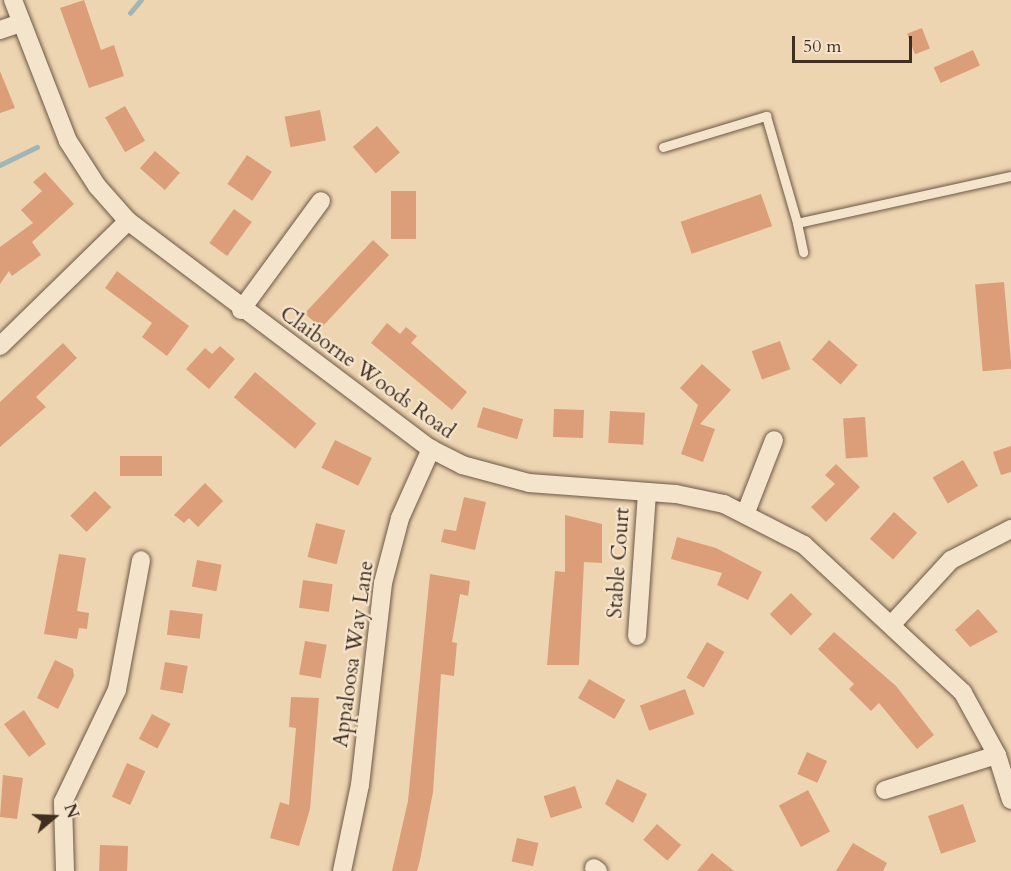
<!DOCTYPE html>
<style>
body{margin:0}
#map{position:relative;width:1011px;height:871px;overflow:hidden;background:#eed5b1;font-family:Cardo,serif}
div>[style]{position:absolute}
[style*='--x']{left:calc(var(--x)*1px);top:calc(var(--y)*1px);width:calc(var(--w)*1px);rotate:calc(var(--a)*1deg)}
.stream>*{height:4.5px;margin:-2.25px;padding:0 2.25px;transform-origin:2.25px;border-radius:2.25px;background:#9eb6b7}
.building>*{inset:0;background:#dc9d79;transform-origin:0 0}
.roads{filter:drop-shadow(0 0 2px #6c5846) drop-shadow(0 0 2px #6c5846)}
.lane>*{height:9px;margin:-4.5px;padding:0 4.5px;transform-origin:4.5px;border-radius:4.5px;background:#f4e4cc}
.street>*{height:18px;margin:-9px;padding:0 9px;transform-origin:9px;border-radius:9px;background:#f4e4cc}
span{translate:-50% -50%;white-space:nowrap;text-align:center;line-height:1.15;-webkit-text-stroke:4.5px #f4e4cc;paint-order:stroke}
.street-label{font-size:21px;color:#412e22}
.north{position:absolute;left:24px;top:787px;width:60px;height:60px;-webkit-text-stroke:4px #f4e4cc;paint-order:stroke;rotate:71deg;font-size:16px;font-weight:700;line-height:24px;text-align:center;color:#412e22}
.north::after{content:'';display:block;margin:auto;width:21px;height:27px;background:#412e22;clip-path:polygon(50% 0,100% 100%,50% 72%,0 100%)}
.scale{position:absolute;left:792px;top:36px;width:120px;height:27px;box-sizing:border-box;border:3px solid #412e22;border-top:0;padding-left:8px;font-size:18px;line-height:21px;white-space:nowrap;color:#412e22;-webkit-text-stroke:4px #f4e4cc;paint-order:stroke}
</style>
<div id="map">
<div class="stream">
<i style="--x:130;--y:13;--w:17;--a:-50"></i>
<i style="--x:0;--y:165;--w:41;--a:-25.9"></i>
</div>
<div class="building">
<i style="clip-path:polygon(84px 0,101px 50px,114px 45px,124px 76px,89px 88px,60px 8px)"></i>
<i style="left:922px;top:28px;width:22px;height:16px;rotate:69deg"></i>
<i style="left:973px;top:50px;width:17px;height:43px;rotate:66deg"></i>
<i style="clip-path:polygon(0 71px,15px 108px,0 113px)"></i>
<i style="left:125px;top:106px;width:40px;height:23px;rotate:60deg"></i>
<i style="left:320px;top:110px;width:31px;height:36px;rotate:79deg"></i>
<i style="left:377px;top:126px;width:35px;height:32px;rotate:49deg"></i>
<i style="left:155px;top:151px;width:33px;height:23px;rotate:41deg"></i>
<i style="left:247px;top:155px;width:30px;height:35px;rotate:34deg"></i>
<i style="clip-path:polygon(45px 172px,74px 204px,32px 242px,41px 255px,12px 276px,9px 271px,0 284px,0 247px,33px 223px,21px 210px,42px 191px,33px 182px)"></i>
<i style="left:391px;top:191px;width:25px;height:48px"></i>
<i style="left:761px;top:194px;width:34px;height:85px;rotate:71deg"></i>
<i style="left:234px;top:209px;width:22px;height:42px;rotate:36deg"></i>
<i style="left:373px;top:240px;width:22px;height:100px;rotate:43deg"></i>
<i style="clip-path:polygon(117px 271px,189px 326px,167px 356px,142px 337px,152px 323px,105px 288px)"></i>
<i style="left:1004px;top:282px;width:87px;height:29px;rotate:85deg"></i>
<i style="clip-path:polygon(387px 323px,400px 334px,406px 327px,417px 336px,411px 343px,467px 392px,452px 410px,371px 343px)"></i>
<i style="left:829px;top:340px;width:38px;height:26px;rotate:41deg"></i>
<i style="left:780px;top:341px;width:30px;height:30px;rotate:70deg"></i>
<i style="clip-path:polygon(63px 343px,77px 358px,36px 397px,46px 407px,0 447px,0 402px)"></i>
<i style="clip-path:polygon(220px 346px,235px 359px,209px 389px,186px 369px,205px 348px,212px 354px)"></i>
<i style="clip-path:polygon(702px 364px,731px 390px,700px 424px,715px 429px,703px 462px,681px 454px,698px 405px,680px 388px)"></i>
<i style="left:255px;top:372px;width:80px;height:33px;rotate:40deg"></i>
<i style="left:483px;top:407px;width:42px;height:21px;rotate:17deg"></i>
<i style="left:554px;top:409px;width:30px;height:28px;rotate:2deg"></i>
<i style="left:610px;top:411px;width:35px;height:32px;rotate:3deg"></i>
<i style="left:865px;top:417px;width:40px;height:22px;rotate:86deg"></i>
<i style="left:335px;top:440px;width:41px;height:31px;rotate:26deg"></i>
<i style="clip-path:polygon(1011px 446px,1011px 472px,1001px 475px,993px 452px)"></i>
<i style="left:162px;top:456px;width:20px;height:42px;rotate:90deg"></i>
<i style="left:963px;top:460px;width:30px;height:35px;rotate:60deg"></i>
<i style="clip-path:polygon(836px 464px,860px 487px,826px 522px,811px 507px,835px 484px,825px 475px)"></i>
<i style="clip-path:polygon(205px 483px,223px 501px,198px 527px,189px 518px,184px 523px,174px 515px)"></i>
<i style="left:95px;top:491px;width:23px;height:35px;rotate:45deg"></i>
<i style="clip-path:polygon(464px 497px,486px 502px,475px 550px,441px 542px,444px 529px,456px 531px)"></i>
<i style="left:894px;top:512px;width:31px;height:36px;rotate:42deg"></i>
<i style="clip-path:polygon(565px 515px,602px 524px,602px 563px,584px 562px,579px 665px,547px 665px,555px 571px,565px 572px)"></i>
<i style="left:316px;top:523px;width:30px;height:35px;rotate:14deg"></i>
<i style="clip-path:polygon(677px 537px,716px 548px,762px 572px,748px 600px,717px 585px,722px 573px,671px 559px)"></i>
<i style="clip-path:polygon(59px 554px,86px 558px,77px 611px,89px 613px,87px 629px,79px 628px,77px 639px,44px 634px)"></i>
<i style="left:197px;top:560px;width:25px;height:27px;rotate:11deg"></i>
<i style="clip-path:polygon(430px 574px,470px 581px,468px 596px,460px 594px,452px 642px,457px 643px,454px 676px,441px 674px,433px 792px,420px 860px,417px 871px,392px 871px,408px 801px)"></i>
<i style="left:303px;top:580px;width:30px;height:28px;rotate:8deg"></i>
<i style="left:791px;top:593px;width:30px;height:30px;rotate:45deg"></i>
<i style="clip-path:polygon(978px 609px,998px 632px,970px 647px,955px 630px)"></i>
<i style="left:170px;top:610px;width:33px;height:25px;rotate:7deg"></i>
<i style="clip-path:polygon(834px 632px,896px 686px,934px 735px,917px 749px,879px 703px,871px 711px,849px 689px,854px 684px,818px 649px)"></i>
<i style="left:305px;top:641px;width:22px;height:34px;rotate:10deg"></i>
<i style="left:707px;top:642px;width:20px;height:41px;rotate:30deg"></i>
<i style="clip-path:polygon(55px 660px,73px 669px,74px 676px,58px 709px,37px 698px)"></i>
<i style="left:165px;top:662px;width:23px;height:28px;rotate:10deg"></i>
<i style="left:589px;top:679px;width:42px;height:22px;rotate:30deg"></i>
<i style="left:685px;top:689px;width:27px;height:48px;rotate:70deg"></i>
<i style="clip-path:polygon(291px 697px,319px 698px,310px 809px,299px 846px,270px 838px,280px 802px,289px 805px,296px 728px,289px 727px)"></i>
<i style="clip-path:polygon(24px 710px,46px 744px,29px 757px,4px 724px)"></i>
<i style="left:152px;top:714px;width:21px;height:28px;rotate:28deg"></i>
<i style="left:807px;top:752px;width:22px;height:24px;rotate:24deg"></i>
<i style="left:127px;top:763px;width:20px;height:37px;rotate:24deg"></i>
<i style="clip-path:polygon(3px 775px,23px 778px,17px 819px,0 817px)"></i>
<i style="clip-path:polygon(617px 779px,647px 794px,633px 823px,605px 804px)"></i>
<i style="left:575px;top:786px;width:23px;height:33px;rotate:72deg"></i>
<i style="left:808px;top:790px;width:47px;height:33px;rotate:62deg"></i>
<i style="left:963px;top:804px;width:40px;height:37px;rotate:71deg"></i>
<i style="left:657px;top:824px;width:32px;height:21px;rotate:41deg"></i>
<i style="left:517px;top:838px;width:22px;height:24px;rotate:13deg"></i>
<i style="clip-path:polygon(853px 843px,887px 863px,883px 871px,836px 871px)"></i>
<i style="left:100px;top:845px;width:28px;height:26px;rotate:2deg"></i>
<i style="clip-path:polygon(712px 853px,734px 871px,697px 871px)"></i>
</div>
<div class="roads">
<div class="lane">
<i style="--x:663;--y:147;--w:108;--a:-16.8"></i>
<i style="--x:766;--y:116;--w:111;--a:73.8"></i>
<i style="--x:797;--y:223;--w:219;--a:-12.4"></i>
<i style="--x:797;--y:223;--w:30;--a:78"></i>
</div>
<div class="street">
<i style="--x:13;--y:0;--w:151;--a:68.7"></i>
<i style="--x:68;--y:141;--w:54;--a:57.2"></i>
<i style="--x:97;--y:186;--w:47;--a:48.5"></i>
<i style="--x:128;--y:221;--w:379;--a:37"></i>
<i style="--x:431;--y:449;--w:35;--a:27"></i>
<i style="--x:462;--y:465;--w:69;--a:15"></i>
<i style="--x:529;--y:483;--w:147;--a:4.3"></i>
<i style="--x:676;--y:494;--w:49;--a:11.8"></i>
<i style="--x:724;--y:504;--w:90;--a:27.1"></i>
<i style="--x:804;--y:545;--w:217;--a:42.9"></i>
<i style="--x:963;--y:693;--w:71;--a:61.3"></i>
<i style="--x:997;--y:755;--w:47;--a:72.7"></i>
<i style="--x:0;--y:30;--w:21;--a:-19"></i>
<i style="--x:241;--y:310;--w:135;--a:-53.7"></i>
<i style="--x:0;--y:346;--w:179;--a:-44.3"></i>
<i style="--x:746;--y:512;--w:77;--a:-68.7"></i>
<i style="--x:893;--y:623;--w:86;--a:-47.4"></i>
<i style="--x:951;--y:560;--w:68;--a:-27.3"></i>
<i style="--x:637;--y:636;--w:144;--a:-86"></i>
<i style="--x:885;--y:790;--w:117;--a:-17.4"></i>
<i style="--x:594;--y:868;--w:5;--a:37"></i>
<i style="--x:65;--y:871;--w:69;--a:-91.7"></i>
<i style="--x:63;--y:802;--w:124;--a:-64.3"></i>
<i style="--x:117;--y:690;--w:132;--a:-79.5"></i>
<i style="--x:342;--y:871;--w:88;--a:-78.2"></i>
<i style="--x:360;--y:785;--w:203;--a:-83.5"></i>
<i style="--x:383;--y:583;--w:67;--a:-75.3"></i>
<i style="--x:400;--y:518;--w:76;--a:-65.8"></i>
</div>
</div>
<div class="street-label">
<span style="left:367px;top:373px;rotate:36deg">Claiborne Woods Road</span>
<span style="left:619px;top:563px;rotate:-86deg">Stable Court</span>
<span style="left:354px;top:654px;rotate:-82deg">Appaloosa Way Lane</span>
</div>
<div class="north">N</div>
<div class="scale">50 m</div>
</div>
